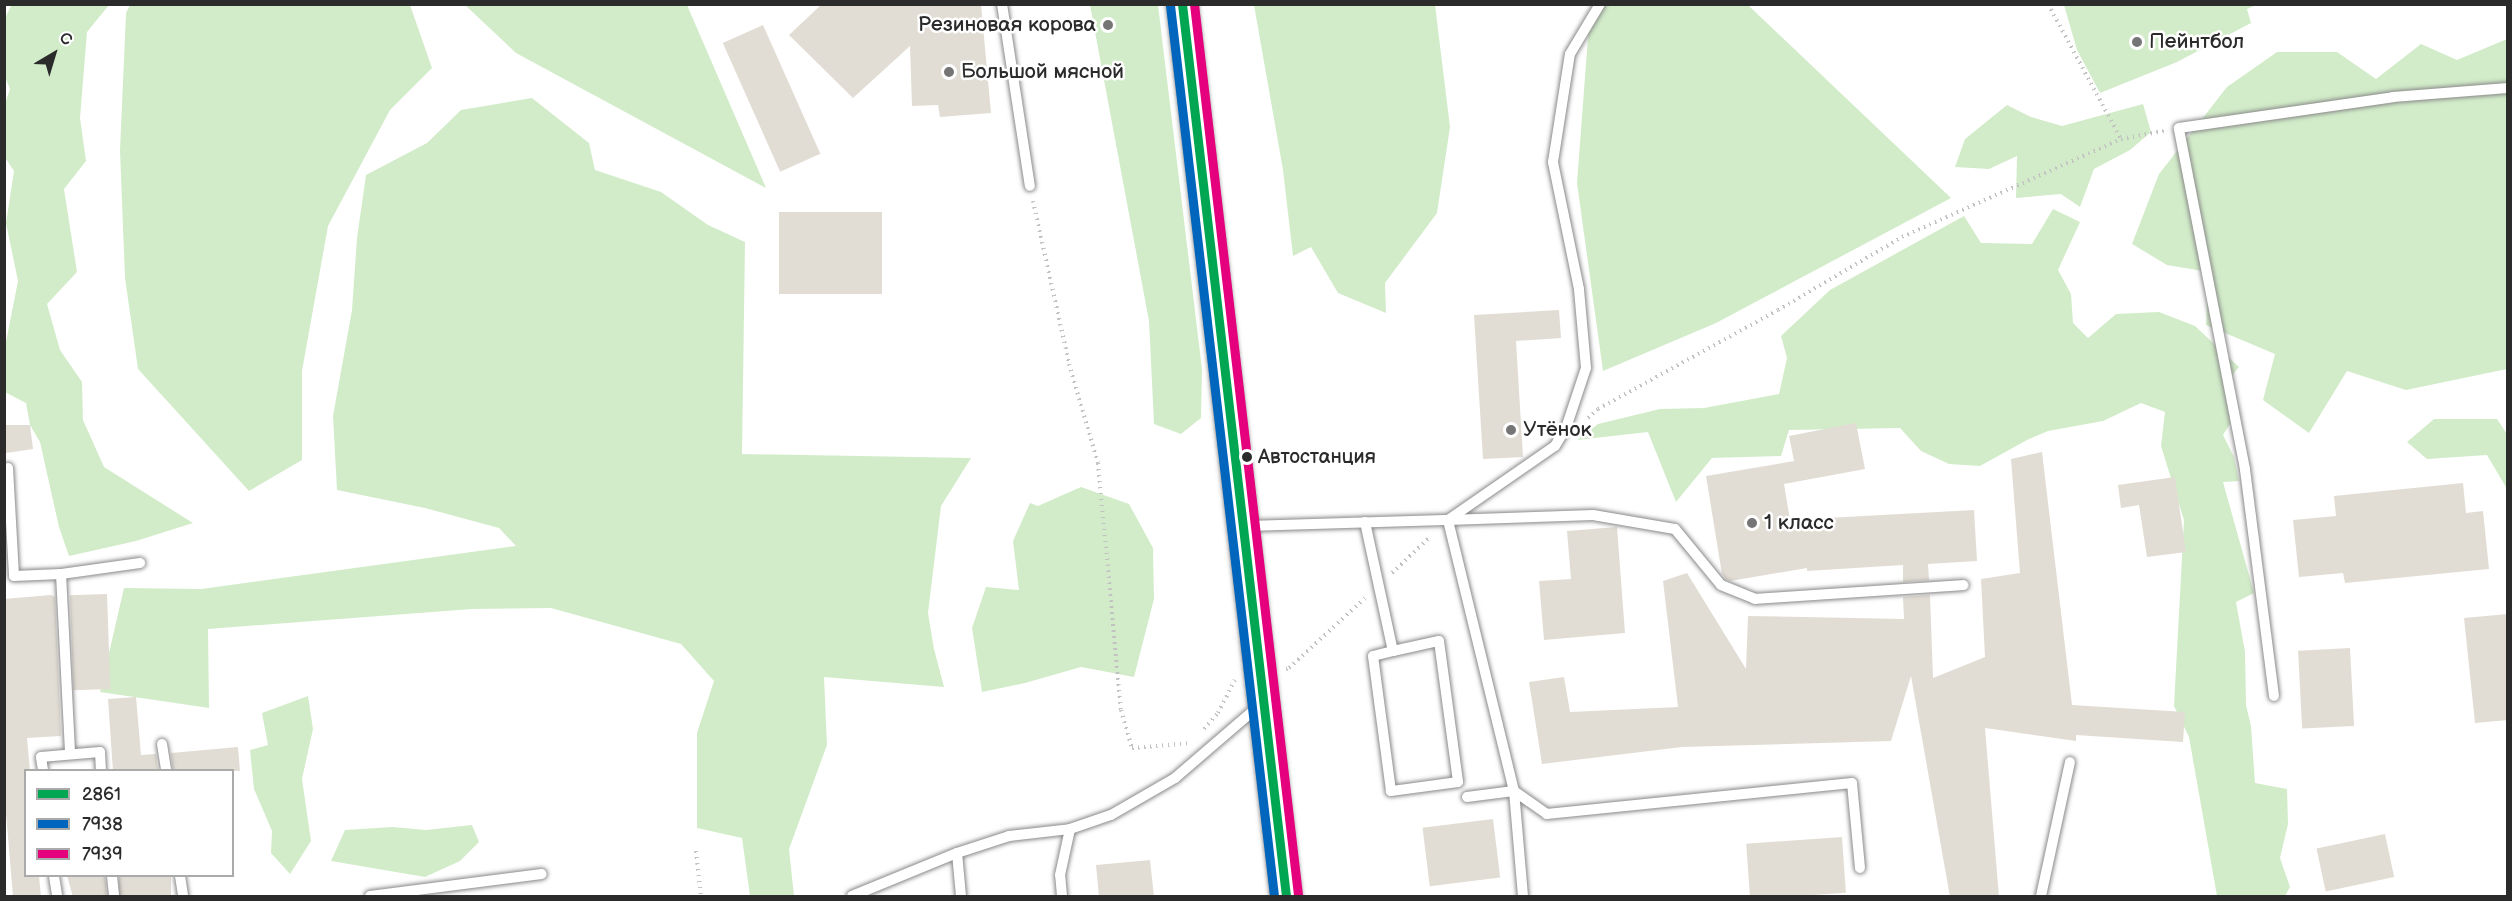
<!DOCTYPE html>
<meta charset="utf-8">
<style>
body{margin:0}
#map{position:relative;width:2512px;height:901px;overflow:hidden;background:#fff;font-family:"Balsamiq Sans",sans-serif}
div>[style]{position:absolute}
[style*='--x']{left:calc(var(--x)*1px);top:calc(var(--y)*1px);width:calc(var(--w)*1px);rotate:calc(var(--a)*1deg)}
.green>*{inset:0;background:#d2ecc9}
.building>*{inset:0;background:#e2ddd4;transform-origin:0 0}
.path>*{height:4px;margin-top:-2px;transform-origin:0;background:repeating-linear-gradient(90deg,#c2c2c2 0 1.5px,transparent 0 6px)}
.roads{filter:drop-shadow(0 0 2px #8a8a8a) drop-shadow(0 0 2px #8a8a8a)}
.service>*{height:10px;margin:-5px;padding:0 5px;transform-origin:5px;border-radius:5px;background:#fff}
.secondary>*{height:30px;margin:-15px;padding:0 15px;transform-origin:15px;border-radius:15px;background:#fff}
.bus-1>*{height:9px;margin:-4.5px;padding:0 4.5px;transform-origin:4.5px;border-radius:4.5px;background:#00a651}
.bus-2>*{height:9px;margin:-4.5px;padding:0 4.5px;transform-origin:4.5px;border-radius:4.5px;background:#0065bd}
.bus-3>*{height:9px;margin:-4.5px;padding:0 4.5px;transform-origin:4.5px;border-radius:4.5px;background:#e5007d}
.dots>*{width:16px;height:16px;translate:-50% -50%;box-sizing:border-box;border:3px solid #fff;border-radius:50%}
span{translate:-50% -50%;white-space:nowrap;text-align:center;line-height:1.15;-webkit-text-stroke:5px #fff;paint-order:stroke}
.bus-label{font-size:20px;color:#2b2b2b}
.left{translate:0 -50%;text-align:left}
.poi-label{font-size:21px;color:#2b2b2b}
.right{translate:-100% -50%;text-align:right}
.frame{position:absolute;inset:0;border:6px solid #2b2b2b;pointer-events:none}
.legend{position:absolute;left:24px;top:769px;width:210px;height:108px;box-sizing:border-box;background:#fff;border:2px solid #aaa;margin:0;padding:8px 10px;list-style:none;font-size:18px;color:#2b2b2b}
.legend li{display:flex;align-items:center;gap:12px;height:30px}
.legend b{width:30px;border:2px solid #aaa}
.north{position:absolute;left:24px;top:24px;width:60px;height:60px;-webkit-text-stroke:4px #fff;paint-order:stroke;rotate:38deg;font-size:16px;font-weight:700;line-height:24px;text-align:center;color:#2b2b2b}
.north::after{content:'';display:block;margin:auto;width:21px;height:27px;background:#2b2b2b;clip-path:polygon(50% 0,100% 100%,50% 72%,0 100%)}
</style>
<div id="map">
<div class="green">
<i style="clip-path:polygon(12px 4px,109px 5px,87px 32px,80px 118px,86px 161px,64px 189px,77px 272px,47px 304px,60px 350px,82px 382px,83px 420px,104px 467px,193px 523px,136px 541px,69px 556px,59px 527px,40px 442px,30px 425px,26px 403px,5px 392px,5px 347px,18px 281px,6px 223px,14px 171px,4px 156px,5px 104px,10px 89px,5px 77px,4px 20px)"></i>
<i style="clip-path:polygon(130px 5px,410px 5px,432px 68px,390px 110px,328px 226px,302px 371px,302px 460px,249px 491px,138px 369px,125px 278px,120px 150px,126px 13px)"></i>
<i style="clip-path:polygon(465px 5px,687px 5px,766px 188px,516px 53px)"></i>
<i style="clip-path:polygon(1090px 5px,1158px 5px,1202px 369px,1201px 418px,1181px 434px,1154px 424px,1149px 321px)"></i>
<i style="clip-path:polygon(1254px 5px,1435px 5px,1450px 127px,1437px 213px,1385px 283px,1386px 313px,1338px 293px,1311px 247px,1293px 256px,1283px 170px)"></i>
<i style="clip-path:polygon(1606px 5px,1748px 5px,1951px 198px,1716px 323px,1603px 371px,1577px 183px,1589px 24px)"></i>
<i style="clip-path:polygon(2064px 5px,2064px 4px,2256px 5px,2247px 9px,2251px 23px,2177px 62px,2100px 93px,2077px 50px)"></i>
<i style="clip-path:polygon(2507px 39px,2507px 369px,2406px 390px,2347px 371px,2309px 433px,2263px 400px,2275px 354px,2206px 325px,2209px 272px,2167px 265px,2132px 244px,2159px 174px,2227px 87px,2277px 52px,2337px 52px,2376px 79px,2421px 44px,2457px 60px)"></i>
<i style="clip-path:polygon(532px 98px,589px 143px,595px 170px,661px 192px,708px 225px,745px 242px,742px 454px,971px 458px,941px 506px,928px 613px,934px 649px,944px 687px,824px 677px,827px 745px,789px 849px,794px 896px,750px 896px,742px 838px,697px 828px,697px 733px,714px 681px,681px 644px,551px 608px,472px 609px,208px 629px,209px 708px,100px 692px,124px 588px,201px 589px,516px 546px,499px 528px,425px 508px,337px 490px,333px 416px,352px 310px,357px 238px,366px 175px,427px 143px,461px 110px)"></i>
<i style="clip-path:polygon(2143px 104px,2151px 132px,2130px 150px,2094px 169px,2080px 207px,2061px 194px,2016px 198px,2017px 156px,1989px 169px,1955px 167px,1965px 139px,2007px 105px,2031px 117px,2062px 126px)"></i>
<i style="clip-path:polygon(2053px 209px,2080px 222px,2058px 270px,2071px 294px,2073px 323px,2088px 338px,2116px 314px,2159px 312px,2195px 326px,2239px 367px,2224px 385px,2235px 416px,2223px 435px,2234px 457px,2239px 481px,2223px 482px,2254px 593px,2236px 602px,2245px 652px,2246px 705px,2251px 726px,2255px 783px,2287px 789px,2288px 824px,2280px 858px,2290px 887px,2285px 896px,2217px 896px,2189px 737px,2174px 706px,2184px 520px,2161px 446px,2165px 412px,2141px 403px,2103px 421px,2048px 431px,2027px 440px,1980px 466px,1949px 464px,1921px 451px,1900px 428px,1789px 430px,1781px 456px,1712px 458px,1676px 502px,1648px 432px,1577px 440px,1598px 424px,1660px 409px,1704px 408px,1779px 394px,1787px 358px,1781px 336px,1830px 290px,1964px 216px,1981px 243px,2032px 244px)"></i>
<i style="clip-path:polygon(2434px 419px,2497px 419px,2507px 434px,2507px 489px,2487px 455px,2427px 459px,2407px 442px)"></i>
<i style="clip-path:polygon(1081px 487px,1129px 504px,1153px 548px,1154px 599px,1134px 677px,1081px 667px,1025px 683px,982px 692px,972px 628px,986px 587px,1019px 590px,1013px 541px,1030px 503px,1038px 506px)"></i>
<i style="clip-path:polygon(308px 696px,313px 729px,302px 779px,311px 841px,290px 874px,271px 853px,272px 831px,254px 789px,250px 750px,268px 745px,262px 713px)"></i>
<i style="clip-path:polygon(472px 825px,479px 842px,460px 861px,425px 877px,331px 861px,345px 830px,392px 827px,426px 830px)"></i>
</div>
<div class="building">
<i style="clip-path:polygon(822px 4px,981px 4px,991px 113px,940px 117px,938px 105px,912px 106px,910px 46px,853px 98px,789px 35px)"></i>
<i style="left:763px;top:25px;width:141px;height:44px;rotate:66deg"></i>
<i style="left:779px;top:212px;width:103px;height:82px"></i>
<i style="clip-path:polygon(1559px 310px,1561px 338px,1516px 341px,1523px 457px,1483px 459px,1474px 315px)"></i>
<i style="clip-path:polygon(1856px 423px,1865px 469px,1784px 484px,1790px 520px,1974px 510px,1977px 561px,1928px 564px,1929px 580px,1903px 582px,1903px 565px,1807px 571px,1807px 568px,1730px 581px,1726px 579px,1722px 574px,1706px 476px,1794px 461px,1789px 436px)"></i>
<i style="clip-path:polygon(4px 425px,30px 425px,33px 449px,6px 453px)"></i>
<i style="clip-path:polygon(2042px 452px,2072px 705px,2185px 712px,2183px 742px,2076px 735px,2076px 741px,1985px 728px,1999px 897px,1950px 897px,1911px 676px,1891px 741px,1682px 747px,1542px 764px,1529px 682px,1564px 677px,1570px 712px,1678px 707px,1663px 581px,1687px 573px,1746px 669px,1748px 616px,1904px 619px,1903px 597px,1930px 595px,1933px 678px,1985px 657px,1981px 579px,2020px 573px,2011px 459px)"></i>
<i style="clip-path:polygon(2175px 477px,2186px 552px,2147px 557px,2139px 505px,2121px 508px,2118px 485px)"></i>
<i style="clip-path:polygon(2463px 483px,2466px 513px,2483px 511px,2489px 569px,2345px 583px,2343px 573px,2299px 577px,2293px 520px,2336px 516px,2334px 496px)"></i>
<i style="clip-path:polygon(1617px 527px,1625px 633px,1544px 640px,1539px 581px,1571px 579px,1567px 531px)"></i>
<i style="left:107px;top:594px;width:95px;height:37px;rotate:88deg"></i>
<i style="clip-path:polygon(51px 595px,55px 597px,61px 736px,27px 738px,30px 771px,26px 771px,26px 876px,39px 876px,41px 897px,13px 897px,4px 789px,4px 599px)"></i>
<i style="clip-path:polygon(2508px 614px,2508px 720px,2475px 723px,2464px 618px)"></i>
<i style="left:2350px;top:648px;width:78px;height:52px;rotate:87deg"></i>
<i style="clip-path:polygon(136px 697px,141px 755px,156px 754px,158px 771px,113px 771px,108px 699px)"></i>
<i style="clip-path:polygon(238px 747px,240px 771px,173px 771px,171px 753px)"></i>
<i style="left:1493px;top:819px;width:59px;height:71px;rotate:83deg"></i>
<i style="left:2385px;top:834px;width:44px;height:70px;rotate:78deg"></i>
<i style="left:1842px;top:837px;width:56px;height:96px;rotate:86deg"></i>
<i style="clip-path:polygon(1150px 860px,1154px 897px,1099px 897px,1096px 865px)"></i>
<i style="clip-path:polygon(67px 876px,105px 876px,107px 897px,73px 897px)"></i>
<i style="left:119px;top:876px;width:52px;height:21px"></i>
</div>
<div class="path">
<i style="--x:2048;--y:4;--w:153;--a:61.6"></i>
<i style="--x:1033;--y:201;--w:167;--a:77.5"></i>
<i style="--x:1069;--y:364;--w:103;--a:73.7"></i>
<i style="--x:1098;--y:463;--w:248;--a:84.7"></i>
<i style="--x:1121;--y:710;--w:40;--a:74"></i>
<i style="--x:1132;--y:748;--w:58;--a:-4.9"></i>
<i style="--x:1588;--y:418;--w:13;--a:-42"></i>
<i style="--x:1598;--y:409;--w:205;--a:-28.8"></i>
<i style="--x:1778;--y:310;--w:144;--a:-30.5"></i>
<i style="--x:1902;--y:237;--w:240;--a:-24.1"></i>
<i style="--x:2121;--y:139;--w:44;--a:-10.5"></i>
<i style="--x:1392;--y:573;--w:52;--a:-43.5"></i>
<i style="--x:1286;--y:669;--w:3;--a:-18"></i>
<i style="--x:1289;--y:668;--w:103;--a:-42.6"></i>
<i style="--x:1204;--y:729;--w:21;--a:-49"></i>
<i style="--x:1218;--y:713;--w:37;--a:-63"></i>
<i style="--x:696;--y:851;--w:45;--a:83.7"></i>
</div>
<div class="roads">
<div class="service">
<i style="--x:1002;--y:4;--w:184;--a:81.3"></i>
<i style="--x:8;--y:468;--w:108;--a:86.8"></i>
<i style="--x:14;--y:576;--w:47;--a:-2.4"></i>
<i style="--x:61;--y:574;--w:180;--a:87.1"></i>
<i style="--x:1365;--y:522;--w:132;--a:77.8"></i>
<i style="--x:1393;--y:651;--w:47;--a:-12.3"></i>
<i style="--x:1439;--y:641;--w:142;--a:82.3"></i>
<i style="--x:1458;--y:782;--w:68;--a:172.3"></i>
<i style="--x:1391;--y:791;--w:136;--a:-97.6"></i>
<i style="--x:1373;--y:656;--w:21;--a:-14"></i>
<i style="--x:1244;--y:526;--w:204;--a:-1.7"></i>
<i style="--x:1448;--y:520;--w:130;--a:-34.7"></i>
<i style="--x:1555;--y:446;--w:21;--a:-59"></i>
<i style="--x:1566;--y:428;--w:63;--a:-71.6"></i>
<i style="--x:1586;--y:368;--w:79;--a:-95.1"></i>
<i style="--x:1579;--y:289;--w:130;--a:-101.6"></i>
<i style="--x:1553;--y:162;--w:109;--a:-81.1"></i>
<i style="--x:1570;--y:54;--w:58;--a:-59"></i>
<i style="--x:61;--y:574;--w:80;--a:-7.9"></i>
<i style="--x:2274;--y:696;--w:229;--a:-97.3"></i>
<i style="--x:2245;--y:469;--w:347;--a:-101"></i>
<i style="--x:2179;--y:128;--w:216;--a:-8.2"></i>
<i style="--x:2393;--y:97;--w:115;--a:-4.5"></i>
<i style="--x:162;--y:744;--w:26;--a:81"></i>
<i style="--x:43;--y:770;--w:13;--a:-99"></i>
<i style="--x:41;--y:757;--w:59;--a:-4.8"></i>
<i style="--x:100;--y:752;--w:18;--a:87"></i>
<i style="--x:1467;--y:797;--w:47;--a:-7.3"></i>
<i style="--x:1514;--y:791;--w:105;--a:85.1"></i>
<i style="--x:957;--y:853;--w:43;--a:84.7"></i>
<i style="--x:1860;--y:868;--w:85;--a:-95.4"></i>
<i style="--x:1852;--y:783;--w:307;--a:174.2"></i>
<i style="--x:1547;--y:814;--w:40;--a:-145.1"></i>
<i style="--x:1514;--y:791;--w:279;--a:-103.7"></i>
<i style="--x:1448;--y:520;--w:145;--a:-2"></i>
<i style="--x:1593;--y:515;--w:83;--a:9.7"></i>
<i style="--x:1675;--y:529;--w:72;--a:50.6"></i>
<i style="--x:1721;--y:585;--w:37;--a:22"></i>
<i style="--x:1755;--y:599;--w:209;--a:-3.8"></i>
<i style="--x:54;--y:876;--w:20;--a:81"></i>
<i style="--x:112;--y:876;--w:20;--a:84"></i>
<i style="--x:180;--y:876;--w:20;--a:81"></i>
<i style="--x:370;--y:896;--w:173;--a:-7.3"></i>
<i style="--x:852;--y:896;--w:113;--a:-22.3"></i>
<i style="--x:957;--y:853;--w:55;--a:-18.1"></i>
<i style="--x:1009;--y:836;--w:61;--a:-6.5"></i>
<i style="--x:1070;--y:829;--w:43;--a:-18.9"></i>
<i style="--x:1111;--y:815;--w:74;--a:-30"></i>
<i style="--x:1175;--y:778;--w:113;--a:-40.7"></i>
<i style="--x:1062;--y:896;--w:21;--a:-95"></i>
<i style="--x:1060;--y:875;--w:47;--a:-77.7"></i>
<i style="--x:2041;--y:896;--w:137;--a:-77.8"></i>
</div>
<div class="secondary">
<i style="--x:1182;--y:4;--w:898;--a:83.35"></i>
</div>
</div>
<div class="bus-1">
<i style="--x:1182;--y:4;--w:898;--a:83.35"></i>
</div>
<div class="bus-2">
<i style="--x:1170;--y:5;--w:897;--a:83.34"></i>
</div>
<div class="bus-3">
<i style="--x:1194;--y:4;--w:897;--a:83.34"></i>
</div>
<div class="dots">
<i style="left:1108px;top:25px;background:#757575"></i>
<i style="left:2137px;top:42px;background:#757575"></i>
<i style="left:949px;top:72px;background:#757575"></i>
<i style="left:1511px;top:430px;background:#757575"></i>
<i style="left:1247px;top:457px;background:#2b2b2b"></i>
<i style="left:1752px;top:523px;background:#757575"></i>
</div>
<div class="bus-label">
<span class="left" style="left:1258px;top:457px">Автостанция</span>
</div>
<div class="poi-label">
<span class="right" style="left:1096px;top:25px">Резиновая корова</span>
<span class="left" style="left:2149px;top:42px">Пейнтбол</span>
<span class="left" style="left:961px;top:72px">Большой мясной</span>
<span class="left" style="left:1523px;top:430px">Утёнок</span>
<span class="left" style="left:1764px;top:523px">1 класс</span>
</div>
<div class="frame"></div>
<ul class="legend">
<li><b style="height:8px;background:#00a651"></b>2861</li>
<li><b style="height:8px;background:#0065bd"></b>7938</li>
<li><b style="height:8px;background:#e5007d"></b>7939</li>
</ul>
<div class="north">С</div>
</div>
